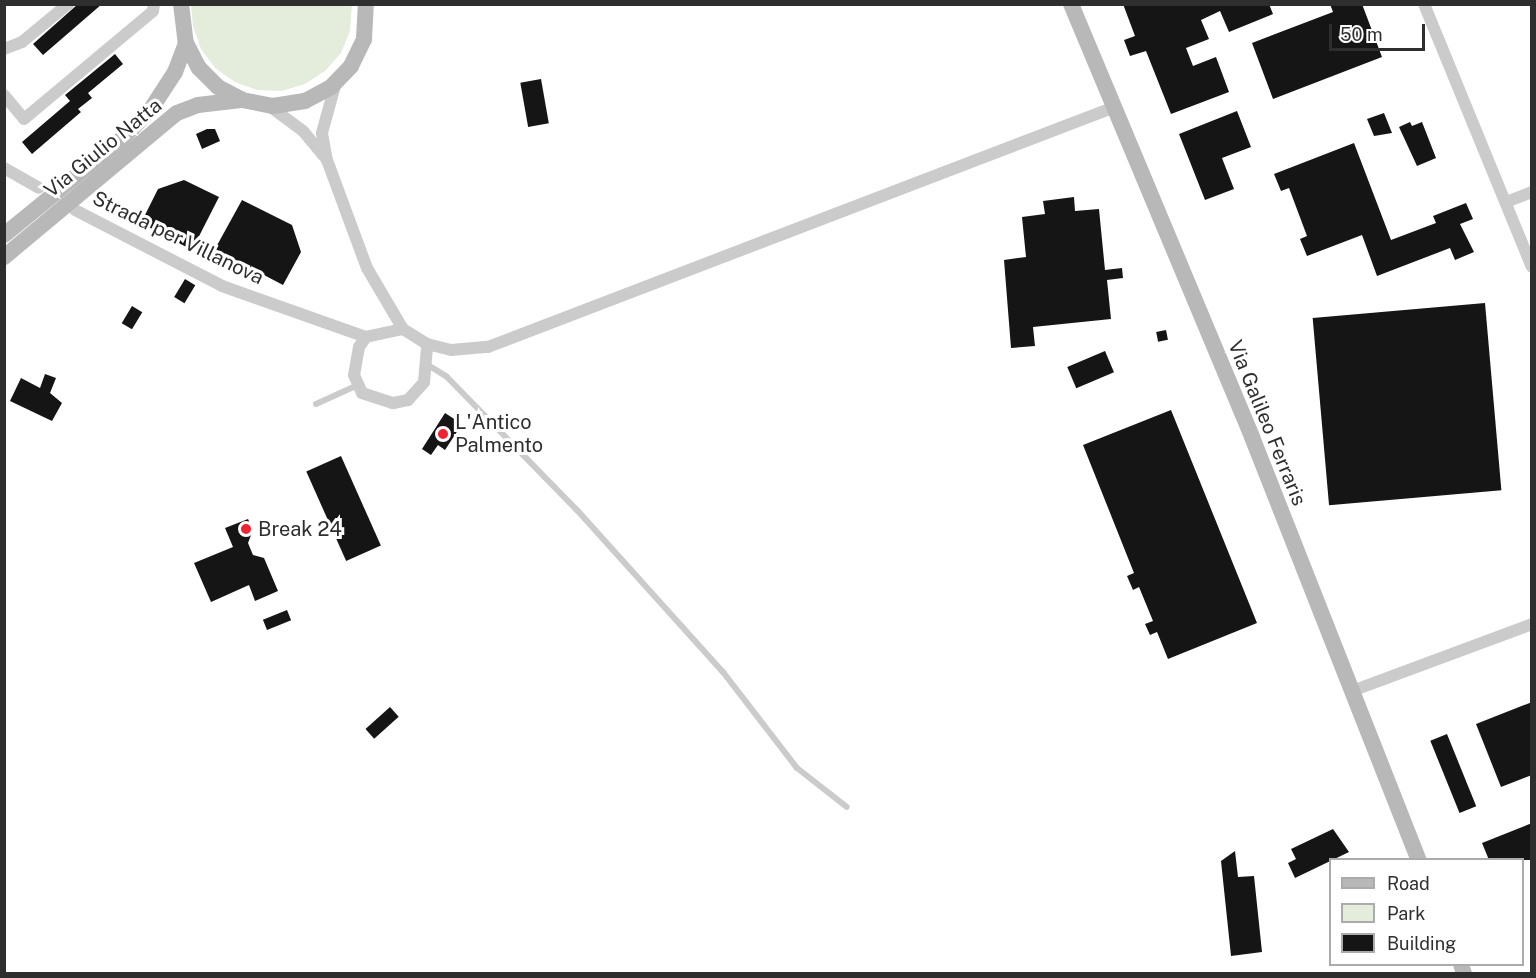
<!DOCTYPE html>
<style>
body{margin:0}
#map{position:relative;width:1536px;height:978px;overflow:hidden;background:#fff;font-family:"Public Sans",sans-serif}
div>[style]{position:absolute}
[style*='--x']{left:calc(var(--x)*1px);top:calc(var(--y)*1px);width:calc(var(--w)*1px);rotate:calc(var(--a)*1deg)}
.green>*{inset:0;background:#e4eddb}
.building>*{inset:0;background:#151515;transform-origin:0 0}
.lane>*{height:6px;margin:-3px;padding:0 3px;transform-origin:3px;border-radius:3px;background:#cbcbcb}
.street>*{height:12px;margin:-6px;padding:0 6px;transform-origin:6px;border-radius:6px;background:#cbcbcb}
.secondary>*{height:16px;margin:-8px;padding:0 8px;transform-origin:8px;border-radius:8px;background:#b8b8b8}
.dots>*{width:16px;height:16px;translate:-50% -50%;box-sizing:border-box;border:3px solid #fff;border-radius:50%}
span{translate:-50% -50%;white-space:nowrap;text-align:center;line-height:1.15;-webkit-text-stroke:6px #fff;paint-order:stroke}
.street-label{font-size:20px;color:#2e2e2e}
.poi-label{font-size:20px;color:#2e2e2e}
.left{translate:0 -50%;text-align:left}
.frame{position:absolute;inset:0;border:6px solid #2e2e2e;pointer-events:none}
.legend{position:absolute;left:1329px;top:858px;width:195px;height:108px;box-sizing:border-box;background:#fff;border:2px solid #ababab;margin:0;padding:8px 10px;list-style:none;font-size:18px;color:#2e2e2e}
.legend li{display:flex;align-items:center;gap:12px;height:30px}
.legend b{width:30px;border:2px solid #ababab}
.scale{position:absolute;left:1329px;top:24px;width:96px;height:27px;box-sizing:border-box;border:3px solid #2e2e2e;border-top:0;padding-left:8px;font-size:18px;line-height:21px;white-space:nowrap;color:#2e2e2e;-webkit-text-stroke:4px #fff;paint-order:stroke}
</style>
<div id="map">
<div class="green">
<i style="clip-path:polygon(352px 4px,350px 31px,341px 53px,325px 71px,305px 84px,282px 91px,257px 90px,235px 82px,215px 68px,201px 49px,193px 26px,191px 5px)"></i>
</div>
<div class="building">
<i style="clip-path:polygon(78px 4px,102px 4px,43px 55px,33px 44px)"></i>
<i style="clip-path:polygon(1123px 4px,1269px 4px,1273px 14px,1229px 32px,1220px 11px,1201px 20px,1209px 39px,1186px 48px,1193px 66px,1216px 57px,1229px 92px,1171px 114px,1146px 51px,1130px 56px,1124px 40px,1135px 36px)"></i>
<i style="clip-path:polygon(1330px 4px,1362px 4px,1382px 57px,1273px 99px,1252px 43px,1333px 12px)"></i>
<i style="clip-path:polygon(115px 54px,123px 64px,88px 93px,92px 98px,78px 109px,81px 112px,32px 154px,22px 142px,70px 101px,65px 95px)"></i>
<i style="left:541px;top:79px;width:45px;height:21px;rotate:80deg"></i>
<i style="clip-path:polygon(1237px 111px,1251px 147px,1222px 158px,1234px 189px,1205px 200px,1179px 134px)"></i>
<i style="clip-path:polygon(1384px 113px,1392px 133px,1374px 136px,1367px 119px)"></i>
<i style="clip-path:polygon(1410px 122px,1412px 126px,1422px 122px,1436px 158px,1417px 166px,1399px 127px)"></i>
<i style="clip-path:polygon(207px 129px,215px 129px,220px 141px,202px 149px,196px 134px)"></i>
<i style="clip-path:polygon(1354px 143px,1391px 240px,1436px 223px,1433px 216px,1466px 203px,1473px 219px,1460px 224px,1474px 252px,1455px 260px,1450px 248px,1377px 276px,1362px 235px,1307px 256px,1300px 239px,1307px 236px,1289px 188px,1281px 191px,1274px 174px)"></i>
<i style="clip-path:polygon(184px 180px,219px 197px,192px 250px,141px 223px,158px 189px)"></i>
<i style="clip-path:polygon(1074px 197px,1075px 211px,1099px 209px,1105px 270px,1122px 268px,1123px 278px,1107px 280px,1111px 319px,1033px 327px,1035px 346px,1011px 348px,1004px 260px,1026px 257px,1022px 217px,1045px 214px,1043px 201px)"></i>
<i style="clip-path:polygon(242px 200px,292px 225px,301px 252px,283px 285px,215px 249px)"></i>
<i style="left:185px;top:279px;width:12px;height:21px;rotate:31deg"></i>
<i style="left:1485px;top:303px;width:188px;height:173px;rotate:85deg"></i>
<i style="left:132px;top:306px;width:12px;height:20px;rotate:31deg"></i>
<i style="left:1166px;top:330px;width:10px;height:10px;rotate:79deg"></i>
<i style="left:1105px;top:351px;width:23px;height:41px;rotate:67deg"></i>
<i style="clip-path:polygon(45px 374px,56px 378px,50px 393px,62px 403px,52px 421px,10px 401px,21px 378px,40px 388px)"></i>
<i style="clip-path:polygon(1171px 410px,1257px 623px,1168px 659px,1157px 632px,1150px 635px,1145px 624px,1153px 621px,1139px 587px,1133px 590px,1127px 576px,1134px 573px,1083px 445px)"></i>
<i style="clip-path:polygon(445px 413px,462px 424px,445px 450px,438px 445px,431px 455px,422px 449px)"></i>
<i style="left:341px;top:456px;width:98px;height:38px;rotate:66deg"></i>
<i style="clip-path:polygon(248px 519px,253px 530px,248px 543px,253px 555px,264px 558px,278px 591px,255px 601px,249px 585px,211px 602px,194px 563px,233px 547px,225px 528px)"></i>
<i style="left:287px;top:610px;width:11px;height:26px;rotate:68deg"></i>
<i style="clip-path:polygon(1532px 702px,1532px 775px,1501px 787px,1476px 724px)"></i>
<i style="left:390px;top:707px;width:13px;height:33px;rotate:48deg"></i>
<i style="left:1447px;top:734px;width:78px;height:18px;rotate:68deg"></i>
<i style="clip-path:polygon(1532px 823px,1532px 860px,1489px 860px,1482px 843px)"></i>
<i style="clip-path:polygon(1333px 829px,1349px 852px,1295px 878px,1288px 863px,1296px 859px,1291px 849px)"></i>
<i style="clip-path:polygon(1235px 851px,1238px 877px,1254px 876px,1262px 952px,1231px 956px,1221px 861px)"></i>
</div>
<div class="lane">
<i style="--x:428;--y:365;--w:22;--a:32"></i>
<i style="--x:447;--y:377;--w:186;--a:45.7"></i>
<i style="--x:577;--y:510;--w:218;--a:48"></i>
<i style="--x:723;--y:672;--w:121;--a:52.4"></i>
<i style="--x:797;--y:768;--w:63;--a:38"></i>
<i style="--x:316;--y:404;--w:46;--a:-24.3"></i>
</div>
<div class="street">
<i style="--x:1424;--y:4;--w:284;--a:67.7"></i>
<i style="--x:4;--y:49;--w:19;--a:-21"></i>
<i style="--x:22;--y:42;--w:60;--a:-39.6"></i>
<i style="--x:336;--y:82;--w:53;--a:105.4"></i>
<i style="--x:322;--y:133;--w:27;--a:80"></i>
<i style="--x:327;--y:160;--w:115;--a:69.7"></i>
<i style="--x:367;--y:268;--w:71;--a:59.5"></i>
<i style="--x:403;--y:329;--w:28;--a:32"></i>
<i style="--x:427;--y:344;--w:25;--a:14"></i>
<i style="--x:451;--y:350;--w:37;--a:-5"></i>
<i style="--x:488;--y:347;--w:668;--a:-20.96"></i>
<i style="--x:4;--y:95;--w:31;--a:50"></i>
<i style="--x:24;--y:119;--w:168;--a:-39.9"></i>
<i style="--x:153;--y:11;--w:7;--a:-82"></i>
<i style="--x:268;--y:105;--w:44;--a:36.6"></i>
<i style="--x:303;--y:131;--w:33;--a:50"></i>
<i style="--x:4;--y:168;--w:40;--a:29.7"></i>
<i style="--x:1506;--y:202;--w:28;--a:-21"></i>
<i style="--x:75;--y:210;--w:165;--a:27.3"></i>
<i style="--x:222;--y:286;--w:153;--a:19.5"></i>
<i style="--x:403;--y:329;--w:38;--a:168"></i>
<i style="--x:366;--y:337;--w:12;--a:125"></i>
<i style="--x:359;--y:347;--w:28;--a:100"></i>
<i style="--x:354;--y:375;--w:20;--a:66"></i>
<i style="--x:362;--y:393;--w:33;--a:18"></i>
<i style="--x:393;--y:403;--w:15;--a:-11"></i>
<i style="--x:408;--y:400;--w:24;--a:-48"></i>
<i style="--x:424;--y:382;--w:38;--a:-85"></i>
<i style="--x:1352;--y:691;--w:192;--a:-20.4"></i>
</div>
<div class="secondary">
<i style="--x:181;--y:4;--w:39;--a:83"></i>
<i style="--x:186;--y:43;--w:28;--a:63"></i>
<i style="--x:199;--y:68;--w:27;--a:45"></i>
<i style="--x:218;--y:87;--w:27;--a:28"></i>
<i style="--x:242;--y:100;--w:32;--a:11"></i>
<i style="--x:273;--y:106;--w:32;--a:-9"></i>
<i style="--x:305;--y:101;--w:30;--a:-28"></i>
<i style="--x:331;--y:87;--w:29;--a:-46"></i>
<i style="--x:351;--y:66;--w:30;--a:-64"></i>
<i style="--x:364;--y:39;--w:35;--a:-87"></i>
<i style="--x:1071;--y:4;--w:469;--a:67.3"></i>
<i style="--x:1252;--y:437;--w:455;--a:68.5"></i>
<i style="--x:4;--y:235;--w:154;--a:-39.2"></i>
<i style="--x:123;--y:138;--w:40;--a:-46"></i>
<i style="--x:151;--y:109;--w:44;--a:-57"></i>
<i style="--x:175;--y:72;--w:31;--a:-69"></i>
<i style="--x:4;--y:257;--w:225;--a:-39.8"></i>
<i style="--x:177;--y:113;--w:22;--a:-21"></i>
<i style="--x:198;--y:105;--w:43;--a:-6.6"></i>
<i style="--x:1461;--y:964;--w:10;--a:73"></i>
</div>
<div class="dots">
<i style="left:443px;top:434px;background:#f22330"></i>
<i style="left:246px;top:529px;background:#f22330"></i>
</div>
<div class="street-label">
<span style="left:103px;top:148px;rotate:-39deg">Via Giulio Natta</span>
<span style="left:178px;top:238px;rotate:26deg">Strada per Villanova</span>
<span style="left:1267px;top:423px;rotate:68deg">Via Galileo Ferraris</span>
</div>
<div class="poi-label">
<span class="left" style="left:455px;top:434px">L'Antico<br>Palmento</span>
<span class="left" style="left:258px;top:529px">Break 24</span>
</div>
<div class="frame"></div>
<ul class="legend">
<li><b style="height:8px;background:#b8b8b8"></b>Road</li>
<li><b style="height:16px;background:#e4eddb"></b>Park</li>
<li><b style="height:16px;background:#151515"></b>Building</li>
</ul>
<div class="scale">50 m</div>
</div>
